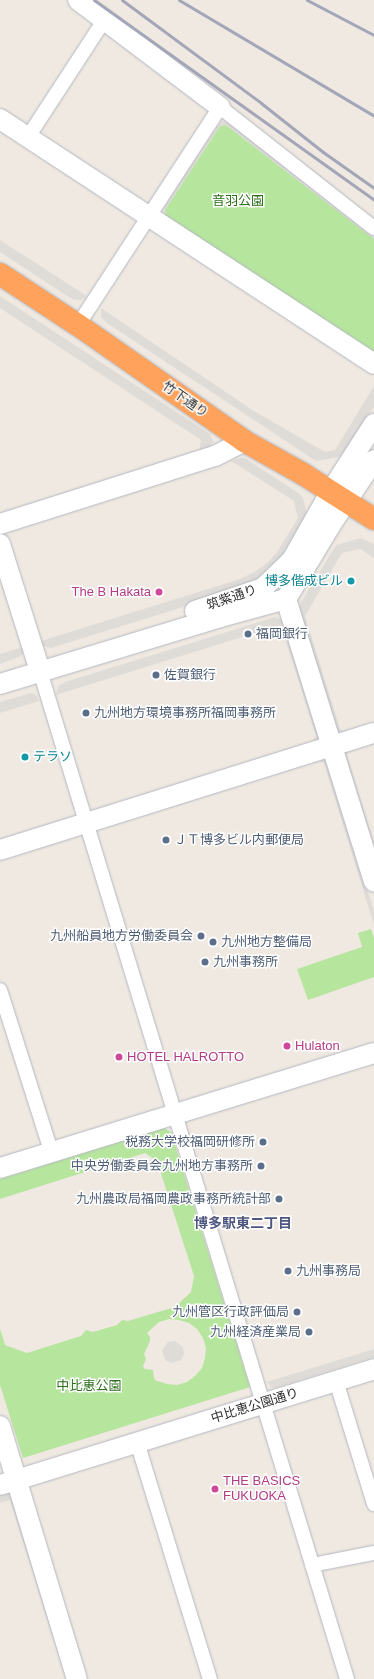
<!DOCTYPE html>
<meta charset="utf-8">
<style>
body{margin:0}
#map{position:relative;width:374px;height:1679px;overflow:hidden;background:#efe9e1;font-family:Arial,"Noto Sans JP",sans-serif}
div>[style]{position:absolute}
[style*='--x']{left:calc(var(--x)*1px);top:calc(var(--y)*1px);width:calc(var(--w)*1px);rotate:calc(var(--a)*1deg)}
.green>*{inset:0;background:#b6e59e}
.plaza>*{inset:0;background:#dfdcd8}
.roads{filter:drop-shadow(0 0 1px #b4b7c1) drop-shadow(0 0 1px #b4b7c1)}
.street>*{height:14px;margin:-7px;padding:0 7px;transform-origin:7px;border-radius:7px;background:#fff}
.secondary>*{height:20px;margin:-10px;padding:0 10px;transform-origin:10px;border-radius:10px;background:#fff}
.highway>*{height:22px;margin:-11px;padding:0 11px;transform-origin:11px;border-radius:11px;background:#ffa35c}
.rail>*{height:3px;margin:-1.5px;padding:0 1.5px;transform-origin:1.5px;border-radius:1.5px;background:#a3a6b8}
.dots>*{width:11px;height:11px;translate:-50% -50%;box-sizing:border-box;border:2px solid #fff;border-radius:50%}
span{translate:-50% -50%;white-space:nowrap;text-align:center;line-height:1.15;-webkit-text-stroke:3px #fff;paint-order:stroke}
.park-label{font-size:13px;color:#2c6e1b}
.street-label{font-size:13px;color:#2e2e2e}
.culture-label{font-size:13px;color:#0d838f}
.right{translate:-100% -50%;text-align:right}
.left{translate:0 -50%;text-align:left}
.hotel-label{font-size:13px;color:#b23c85}
.service-label{font-size:13px;color:#4e5e75}
.neighbourhood-label{font-size:14px;color:#4d5680;font-weight:700}
</style>
<div id="map">
<div class="green">
<i style="clip-path:polygon(226px 125px,374px 239px,374px 353px,166px 216px,165px 210px,220px 126px)"></i>
<i style="clip-path:polygon(371px 929px,374px 938px,374px 977px,308px 1000px,297px 969px,362px 947px,358px 933px)"></i>
<i style="clip-path:polygon(evenodd,164px 1128px,171px 1132px,250px 1387px,23px 1458px,0 1385px,0 1329px,5px 1345px,27px 1353px,81px 1336px,86px 1330px,93px 1332px,117px 1325px,122px 1320px,128px 1321px,175px 1307px,191px 1292px,194px 1276px,157px 1161px,145px 1153px,0 1199px,0 1179px,164px 1128px,169px 1319px,179px 1320px,189px 1323px,197px 1329px,203px 1338px,206px 1348px,205px 1358px,202px 1368px,195px 1376px,187px 1382px,177px 1385px,167px 1384px,157px 1381px,154px 1379px,153px 1370px,145px 1369px,143px 1366px,146px 1359px,144px 1354px,150px 1341px,150px 1337px,147px 1333px,159px 1322px,169px 1319px)"></i>
</div>
<div class="plaza">
<i style="clip-path:polygon(224px 121px,228px 121px,374px 234px,374px 239px,226px 125px,220px 126px,165px 210px,166px 216px,163px 215px,164px 207px,215px 129px,221px 122px)"></i>
<i style="clip-path:polygon(0 240px,87px 296px,81px 300px,72px 299px,0 252px)"></i>
<i style="clip-path:polygon(0 296px,210px 434px,213px 442px,209px 447px,199px 451px,201px 440px,0 308px)"></i>
<i style="clip-path:polygon(101px 308px,254px 411px,325px 452px,335px 450px,374px 386px,374px 407px,345px 453px,339px 457px,316px 461px,107px 323px,101px 317px)"></i>
<i style="clip-path:polygon(240px 458px,245px 458px,300px 494px,303px 498px,308px 519px,289px 553px,263px 578px,235px 591px,51px 648px,43px 646px,41px 641px,240px 579px,256px 571px,267px 563px,277px 552px,298px 518px,294px 501px,231px 461px)"></i>
<i style="clip-path:polygon(361px 538px,374px 544px,374px 558px,360px 549px,342px 553px,305px 616px,340px 729px,345px 732px,339px 733px,337px 732px,300px 612px,300px 604px,336px 545px)"></i>
<i style="clip-path:polygon(275px 617px,284px 621px,320px 737px,313px 742px,316px 736px,281px 625px,56px 695px,58px 686px,65px 682px)"></i>
<i style="clip-path:polygon(23px 647px,24px 651px,21px 656px,0 664px,0 654px)"></i>
<i style="clip-path:polygon(31px 693px,36px 695px,39px 701px,0 713px,0 702px)"></i>
<i style="clip-path:polygon(350px 750px,347px 755px,374px 842px,374px 857px,343px 754px)"></i>
<i style="clip-path:polygon(325px 758px,327px 760px,374px 911px,374px 925px,324px 763px,318px 760px)"></i>
<i style="clip-path:polygon(175px 1341px,183px 1347px,184px 1354px,181px 1360px,171px 1363px,165px 1360px,162px 1350px,168px 1342px)"></i>
<i style="clip-path:polygon(374px 1349px,374px 1357px,274px 1388px,271px 1387px,267px 1382px)"></i>
<i style="clip-path:polygon(8px 1493px,11px 1494px,71px 1679px,66px 1679px,10px 1500px,0 1503px,0 1495px)"></i>
</div>
<div class="roads">
<div class="street">
<i style="--x:28;--y:137;--w:141;--a:-56.9"></i>
<i style="--x:78;--y:325;--w:260;--a:-56.9"></i>
<i style="--x:220;--y:107;--w:196;--a:38.2"></i>
<i style="--x:40;--y:671;--w:1054;--a:73.06"></i>
<i style="--x:0;--y:990;--w:169;--a:72.4"></i>
<i style="--x:336;--y:1381;--w:129;--a:72.8"></i>
<i style="--x:137;--y:1442;--w:248;--a:72.9"></i>
<i style="--x:312;--y:1565;--w:63;--a:-11"></i>
</div>
<div class="secondary">
<i style="--x:78;--y:0;--w:178;--a:37"></i>
<i style="--x:0;--y:119;--w:447;--a:33.2"></i>
<i style="--x:0;--y:524;--w:225;--a:-17.6"></i>
<i style="--x:215;--y:456;--w:33;--a:-27"></i>
<i style="--x:0;--y:544;--w:133;--a:72.5"></i>
<i style="--x:286;--y:599;--w:296;--a:72.7"></i>
<i style="--x:195;--y:611;--w:72;--a:-18.7"></i>
<i style="--x:263;--y:588;--w:40;--a:-44"></i>
<i style="--x:292;--y:560;--w:79;--a:-60.5"></i>
<i style="--x:331;--y:491;--w:80;--a:-57.3"></i>
<i style="--x:0;--y:684;--w:230;--a:-16.9"></i>
<i style="--x:220;--y:617;--w:68;--a:-15.3"></i>
<i style="--x:286;--y:599;--w:85;--a:-58.9"></i>
<i style="--x:330;--y:526;--w:79;--a:-56.3"></i>
<i style="--x:0;--y:850;--w:392;--a:-17.4"></i>
<i style="--x:0;--y:1168;--w:391;--a:-17.1"></i>
<i style="--x:0;--y:1426;--w:264;--a:73.1"></i>
<i style="--x:0;--y:1485;--w:392;--a:-17.2"></i>
</div>
<div class="highway">
<i style="--x:0;--y:274;--w:93;--a:33.2"></i>
<i style="--x:78;--y:325;--w:203;--a:34.9"></i>
<i style="--x:244;--y:441;--w:68;--a:29.2"></i>
<i style="--x:303;--y:474;--w:84;--a:32.4"></i>
</div>
</div>
<div class="rail">
<i style="--x:94;--y:0;--w:344;--a:35.5"></i>
<i style="--x:122;--y:0;--w:173;--a:36.5"></i>
<i style="--x:261;--y:103;--w:79;--a:38.3"></i>
<i style="--x:323;--y:152;--w:62;--a:35.2"></i>
<i style="--x:179;--y:0;--w:227;--a:30.7"></i>
<i style="--x:307;--y:0;--w:76;--a:27.6"></i>
</div>
<div class="dots">
<i style="left:351px;top:581px;background:#0f9aa8"></i>
<i style="left:159px;top:592px;background:#d1479c"></i>
<i style="left:248px;top:634px;background:#5c6f8a"></i>
<i style="left:156px;top:675px;background:#5c6f8a"></i>
<i style="left:86px;top:713px;background:#5c6f8a"></i>
<i style="left:25px;top:757px;background:#0f9aa8"></i>
<i style="left:166px;top:840px;background:#5c6f8a"></i>
<i style="left:201px;top:936px;background:#5c6f8a"></i>
<i style="left:213px;top:942px;background:#5c6f8a"></i>
<i style="left:205px;top:962px;background:#5c6f8a"></i>
<i style="left:287px;top:1046px;background:#d1479c"></i>
<i style="left:119px;top:1057px;background:#d1479c"></i>
<i style="left:263px;top:1142px;background:#5c6f8a"></i>
<i style="left:261px;top:1166px;background:#5c6f8a"></i>
<i style="left:279px;top:1199px;background:#5c6f8a"></i>
<i style="left:288px;top:1271px;background:#5c6f8a"></i>
<i style="left:297px;top:1312px;background:#5c6f8a"></i>
<i style="left:309px;top:1332px;background:#5c6f8a"></i>
<i style="left:215px;top:1489px;background:#d1479c"></i>
</div>
<div class="park-label">
<span style="left:238px;top:201px">音羽公園</span>
<span style="left:89px;top:1386px">中比恵公園</span>
</div>
<div class="street-label">
<span style="left:185px;top:400px;rotate:35deg">竹下通り</span>
<span style="left:232px;top:598px;rotate:-19deg">筑紫通り</span>
<span style="left:255px;top:1406px;rotate:-17deg">中比恵公園通り</span>
</div>
<div class="culture-label">
<span class="right" style="left:343px;top:581px">博多偕成ビル</span>
<span class="left" style="left:33px;top:757px">テラソ</span>
</div>
<div class="hotel-label">
<span class="right" style="left:151px;top:592px">The B Hakata</span>
<span class="left" style="left:295px;top:1046px">Hulaton</span>
<span class="left" style="left:127px;top:1057px">HOTEL HALROTTO</span>
<span class="left" style="left:223px;top:1489px">THE BASICS<br>FUKUOKA</span>
</div>
<div class="service-label">
<span class="left" style="left:256px;top:634px">福岡銀行</span>
<span class="left" style="left:164px;top:675px">佐賀銀行</span>
<span class="left" style="left:94px;top:713px">九州地方環境事務所福岡事務所</span>
<span class="left" style="left:174px;top:840px">ＪＴ博多ビル内郵便局</span>
<span class="right" style="left:193px;top:936px">九州船員地方労働委員会</span>
<span class="left" style="left:221px;top:942px">九州地方整備局</span>
<span class="left" style="left:213px;top:962px">九州事務所</span>
<span class="right" style="left:255px;top:1142px">税務大学校福岡研修所</span>
<span class="right" style="left:253px;top:1166px">中央労働委員会九州地方事務所</span>
<span class="right" style="left:271px;top:1199px">九州農政局福岡農政事務所統計部</span>
<span class="left" style="left:296px;top:1271px">九州事務局</span>
<span class="right" style="left:289px;top:1312px">九州管区行政評価局</span>
<span class="right" style="left:301px;top:1332px">九州経済産業局</span>
</div>
<div class="neighbourhood-label">
<span style="left:243px;top:1223px">博多駅東二丁目</span>
</div>
</div>
